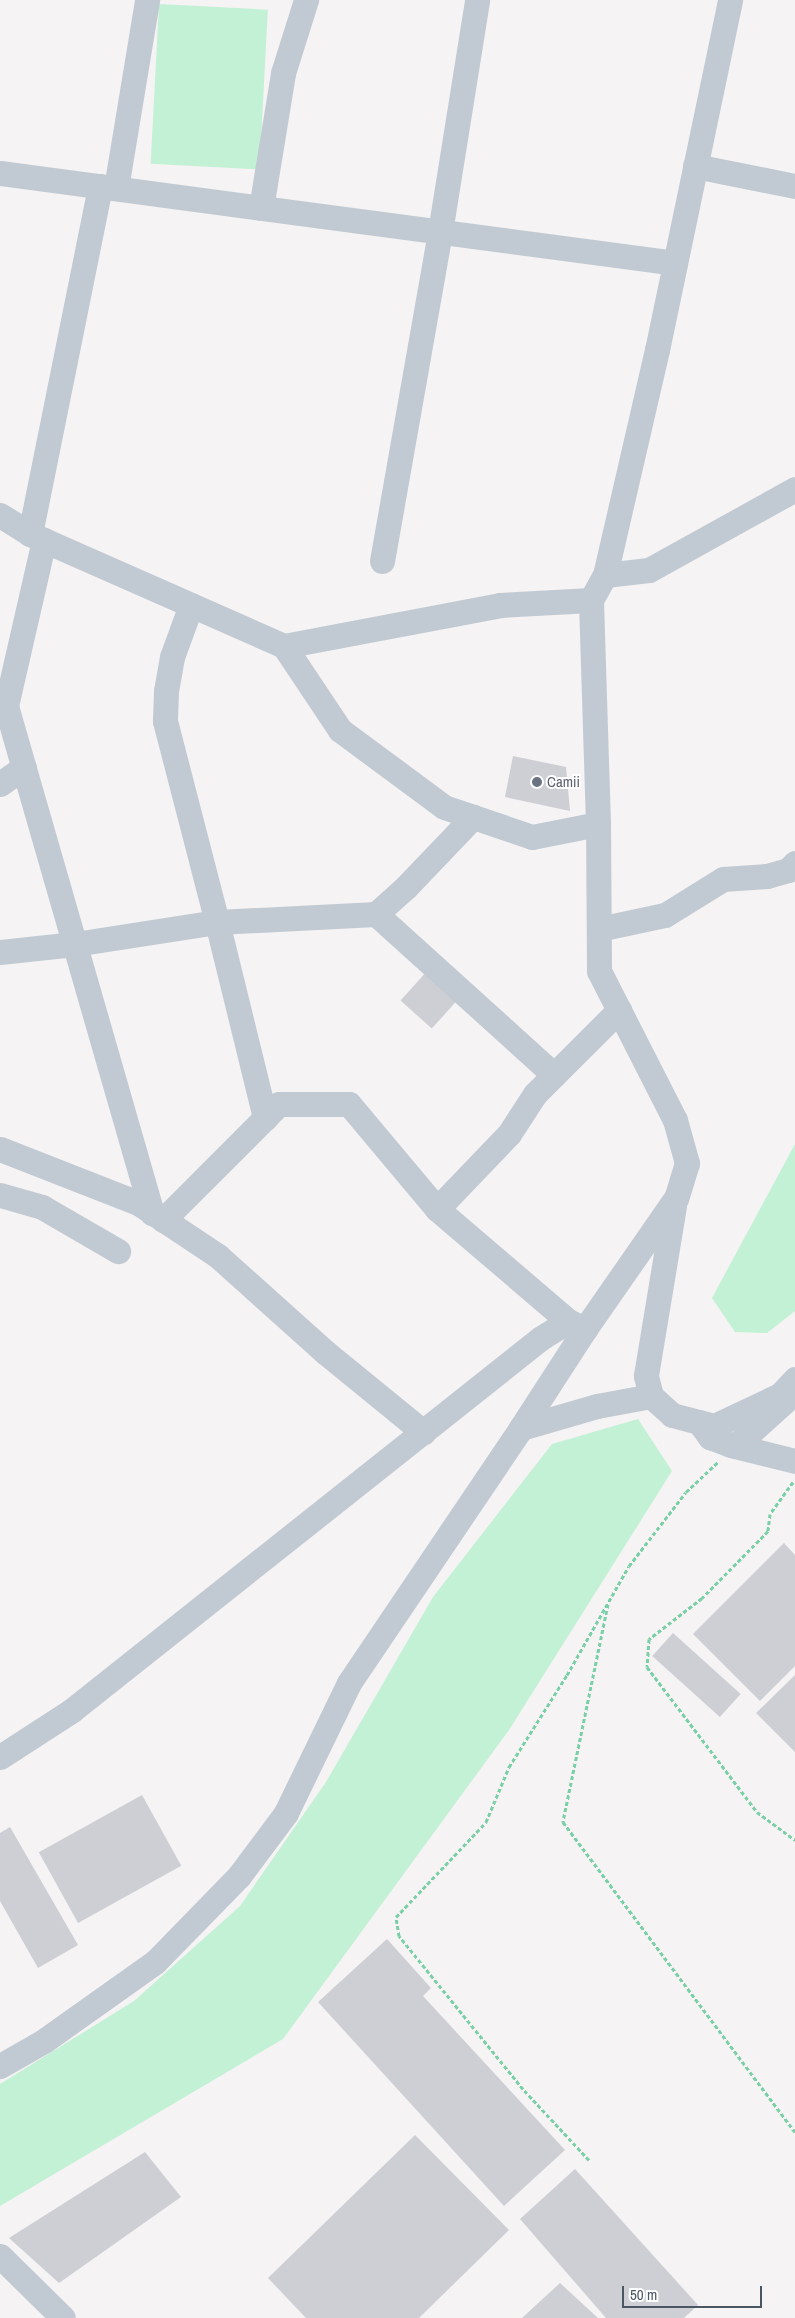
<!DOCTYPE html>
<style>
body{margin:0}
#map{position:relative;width:795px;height:2318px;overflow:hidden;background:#f5f3f3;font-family:"Archivo Narrow",sans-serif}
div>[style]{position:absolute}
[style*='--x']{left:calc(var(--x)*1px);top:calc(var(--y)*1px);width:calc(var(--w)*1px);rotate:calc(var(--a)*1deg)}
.green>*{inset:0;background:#c3f1d5;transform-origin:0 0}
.building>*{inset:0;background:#cdcfd5;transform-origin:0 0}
.path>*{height:3px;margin-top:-1.5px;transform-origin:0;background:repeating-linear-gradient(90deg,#7ad0a6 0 4px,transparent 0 6.5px)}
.minor>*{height:25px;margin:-12.5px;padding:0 12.5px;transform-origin:12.5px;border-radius:12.5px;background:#c1cad2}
.dots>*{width:14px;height:14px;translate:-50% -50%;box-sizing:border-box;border:2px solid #fff;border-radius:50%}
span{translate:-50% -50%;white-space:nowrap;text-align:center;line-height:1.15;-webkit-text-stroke:4px #fff;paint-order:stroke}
.worship-label{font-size:15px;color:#5b616d}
.left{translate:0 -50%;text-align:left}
.scale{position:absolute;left:622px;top:2286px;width:140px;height:22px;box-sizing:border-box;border:2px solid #4a5661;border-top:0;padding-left:6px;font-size:15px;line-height:18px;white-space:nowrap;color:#4a5661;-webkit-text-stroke:4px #fff;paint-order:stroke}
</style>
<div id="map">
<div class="green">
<i style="left:159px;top:4px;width:109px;height:160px;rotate:3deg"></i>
<i style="clip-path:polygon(795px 1144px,795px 1311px,767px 1333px,735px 1332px,712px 1298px)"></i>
<i style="clip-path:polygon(638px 1419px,672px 1471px,509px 1730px,283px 2039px,0 2206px,0 2084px,134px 2001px,240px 1906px,326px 1782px,433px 1597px,552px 1444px)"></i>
</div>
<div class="building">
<i style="clip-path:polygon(513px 756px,566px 767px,570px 811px,505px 797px)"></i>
<i style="left:428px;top:970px;width:42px;height:41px;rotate:42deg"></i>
<i style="clip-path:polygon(784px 1543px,795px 1555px,795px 1666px,760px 1701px,693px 1634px)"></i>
<i style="left:673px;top:1633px;width:91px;height:31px;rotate:42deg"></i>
<i style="clip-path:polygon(795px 1675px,795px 1752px,756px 1713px)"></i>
<i style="left:142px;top:1795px;width:81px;height:118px;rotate:61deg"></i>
<i style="clip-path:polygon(10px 1827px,78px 1945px,38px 1968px,0 1901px,0 1833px)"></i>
<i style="clip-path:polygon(387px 1939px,431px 1988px,423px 1996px,565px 2150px,504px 2206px,318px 2002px)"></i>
<i style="clip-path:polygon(415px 2135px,509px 2230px,419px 2318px,306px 2318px,268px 2278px)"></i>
<i style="clip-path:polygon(145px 2152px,181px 2197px,59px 2283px,9px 2238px)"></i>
<i style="clip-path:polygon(575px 2169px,698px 2305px,684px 2318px,606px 2318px,520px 2219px)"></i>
<i style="clip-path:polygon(560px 2283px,598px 2318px,522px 2318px)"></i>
</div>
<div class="path">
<i style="--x:793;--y:1482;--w:39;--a:126"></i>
<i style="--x:770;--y:1514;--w:17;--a:97"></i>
<i style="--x:768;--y:1531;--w:94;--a:134.6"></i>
<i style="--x:702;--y:1598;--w:67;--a:142.3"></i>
<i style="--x:649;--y:1639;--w:28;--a:94"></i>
<i style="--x:647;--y:1667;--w:182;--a:52.8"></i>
<i style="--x:757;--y:1812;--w:47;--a:36.4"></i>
<i style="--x:608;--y:1604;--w:223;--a:101.7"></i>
<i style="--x:563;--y:1822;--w:387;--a:53.2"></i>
<i style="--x:589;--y:2160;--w:97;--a:-132.9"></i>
<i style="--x:523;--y:2089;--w:197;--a:-129"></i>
<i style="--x:399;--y:1936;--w:19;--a:-99"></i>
<i style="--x:396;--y:1917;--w:131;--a:-46.5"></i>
<i style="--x:486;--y:1822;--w:60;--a:-67.3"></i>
<i style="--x:509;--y:1767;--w:109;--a:-57.8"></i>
<i style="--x:567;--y:1675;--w:125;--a:-60.4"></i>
<i style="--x:629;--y:1566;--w:93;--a:-52.4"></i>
<i style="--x:686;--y:1492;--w:44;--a:-43.2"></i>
</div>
<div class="minor">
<i style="--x:695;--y:166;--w:102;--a:11.3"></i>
<i style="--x:0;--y:173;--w:681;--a:7.59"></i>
<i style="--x:116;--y:188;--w:191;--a:-80.6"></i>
<i style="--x:261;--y:208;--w:137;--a:-80.7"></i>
<i style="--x:283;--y:73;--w:77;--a:-72.5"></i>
<i style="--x:0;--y:515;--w:36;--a:32"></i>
<i style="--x:30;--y:534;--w:278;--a:23.8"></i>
<i style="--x:284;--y:646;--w:101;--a:56.3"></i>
<i style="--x:340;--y:730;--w:129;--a:36.5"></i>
<i style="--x:444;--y:807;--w:93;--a:18.8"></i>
<i style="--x:532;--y:837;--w:67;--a:-11.1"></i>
<i style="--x:598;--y:824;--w:147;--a:89.6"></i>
<i style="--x:599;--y:971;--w:167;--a:63"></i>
<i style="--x:675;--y:1120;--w:45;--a:74.4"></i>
<i style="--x:687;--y:1163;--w:37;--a:107"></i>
<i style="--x:676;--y:1198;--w:160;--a:124.8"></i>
<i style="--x:585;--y:1329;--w:118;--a:122.9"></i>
<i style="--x:521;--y:1428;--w:308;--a:124"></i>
<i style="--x:349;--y:1683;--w:144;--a:115.9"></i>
<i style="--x:286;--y:1813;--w:79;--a:126.7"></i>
<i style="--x:239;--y:1876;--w:120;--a:134.3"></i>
<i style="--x:155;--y:1962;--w:136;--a:144.6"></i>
<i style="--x:44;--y:2041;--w:51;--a:150.4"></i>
<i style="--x:30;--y:534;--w:355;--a:-78.6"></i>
<i style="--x:44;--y:540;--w:170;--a:102.9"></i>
<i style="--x:6;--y:706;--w:528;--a:73.94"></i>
<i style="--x:382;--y:561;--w:334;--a:-80"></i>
<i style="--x:440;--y:232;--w:235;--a:-80.9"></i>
<i style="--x:605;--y:575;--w:44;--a:-6.5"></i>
<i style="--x:649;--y:570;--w:167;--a:-29"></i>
<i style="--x:191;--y:605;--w:55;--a:110.1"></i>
<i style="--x:172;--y:657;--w:35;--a:100"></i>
<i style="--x:166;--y:691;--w:30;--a:92"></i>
<i style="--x:165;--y:721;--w:208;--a:75.5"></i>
<i style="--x:217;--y:922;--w:159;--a:-2.9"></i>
<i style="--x:376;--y:914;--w:40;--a:-42"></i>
<i style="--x:406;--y:887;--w:97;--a:-46.3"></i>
<i style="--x:284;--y:646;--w:220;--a:-10.7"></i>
<i style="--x:500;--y:605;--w:91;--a:-3.1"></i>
<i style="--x:0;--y:784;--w:29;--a:-35"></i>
<i style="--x:598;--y:824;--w:224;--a:-91.8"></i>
<i style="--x:591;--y:600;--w:29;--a:-61"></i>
<i style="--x:605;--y:575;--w:231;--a:-77"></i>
<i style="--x:657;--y:350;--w:358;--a:-78.2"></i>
<i style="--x:376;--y:914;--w:240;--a:42.1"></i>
<i style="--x:599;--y:929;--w:67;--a:-12"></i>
<i style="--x:665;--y:915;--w:68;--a:-31.8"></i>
<i style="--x:723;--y:879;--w:44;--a:-3.9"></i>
<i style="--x:767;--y:876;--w:22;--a:-16"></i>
<i style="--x:788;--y:870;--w:10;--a:-45"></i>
<i style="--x:0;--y:952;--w:75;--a:-6.1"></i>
<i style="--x:75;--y:944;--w:144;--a:-8.8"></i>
<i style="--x:217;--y:922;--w:202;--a:76.2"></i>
<i style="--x:0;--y:1149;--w:150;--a:21.4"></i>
<i style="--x:140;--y:1204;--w:94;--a:33.7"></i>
<i style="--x:218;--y:1256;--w:144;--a:41.9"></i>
<i style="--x:325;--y:1352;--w:127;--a:39.2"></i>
<i style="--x:0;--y:1195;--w:44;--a:15.9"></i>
<i style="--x:42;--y:1207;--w:88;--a:30.1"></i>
<i style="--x:674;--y:1206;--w:172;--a:99.4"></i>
<i style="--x:646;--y:1376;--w:21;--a:76"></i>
<i style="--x:651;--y:1396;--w:28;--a:42"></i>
<i style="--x:672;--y:1415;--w:43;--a:14.7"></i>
<i style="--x:714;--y:1426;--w:73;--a:-25.2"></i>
<i style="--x:780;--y:1395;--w:22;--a:-47"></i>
<i style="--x:437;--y:1209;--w:104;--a:-46.2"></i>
<i style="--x:509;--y:1134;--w:48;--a:-57"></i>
<i style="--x:535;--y:1094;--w:119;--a:-45"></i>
<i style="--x:163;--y:1220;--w:164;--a:-45"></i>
<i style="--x:279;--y:1104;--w:70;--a:0"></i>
<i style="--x:349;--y:1104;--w:137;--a:50"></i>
<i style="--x:437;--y:1209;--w:172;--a:40.5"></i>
<i style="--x:699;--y:1422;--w:19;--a:54"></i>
<i style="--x:710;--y:1437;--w:22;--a:21"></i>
<i style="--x:731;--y:1445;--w:66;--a:14"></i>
<i style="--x:521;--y:1428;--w:79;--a:-16.1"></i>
<i style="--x:597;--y:1406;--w:55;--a:-10.5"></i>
<i style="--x:735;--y:1446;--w:69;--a:-42"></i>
<i style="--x:0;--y:1757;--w:85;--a:-32.9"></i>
<i style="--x:71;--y:1711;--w:600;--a:-38.44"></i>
<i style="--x:541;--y:1338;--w:32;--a:-32"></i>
<i style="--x:568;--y:1321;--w:19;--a:25"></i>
<i style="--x:0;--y:2256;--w:88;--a:44.5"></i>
</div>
<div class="dots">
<i style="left:537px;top:782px;background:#6b7280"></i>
</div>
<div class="worship-label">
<span class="left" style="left:547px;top:782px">Camii</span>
</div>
<div class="scale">50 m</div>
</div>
